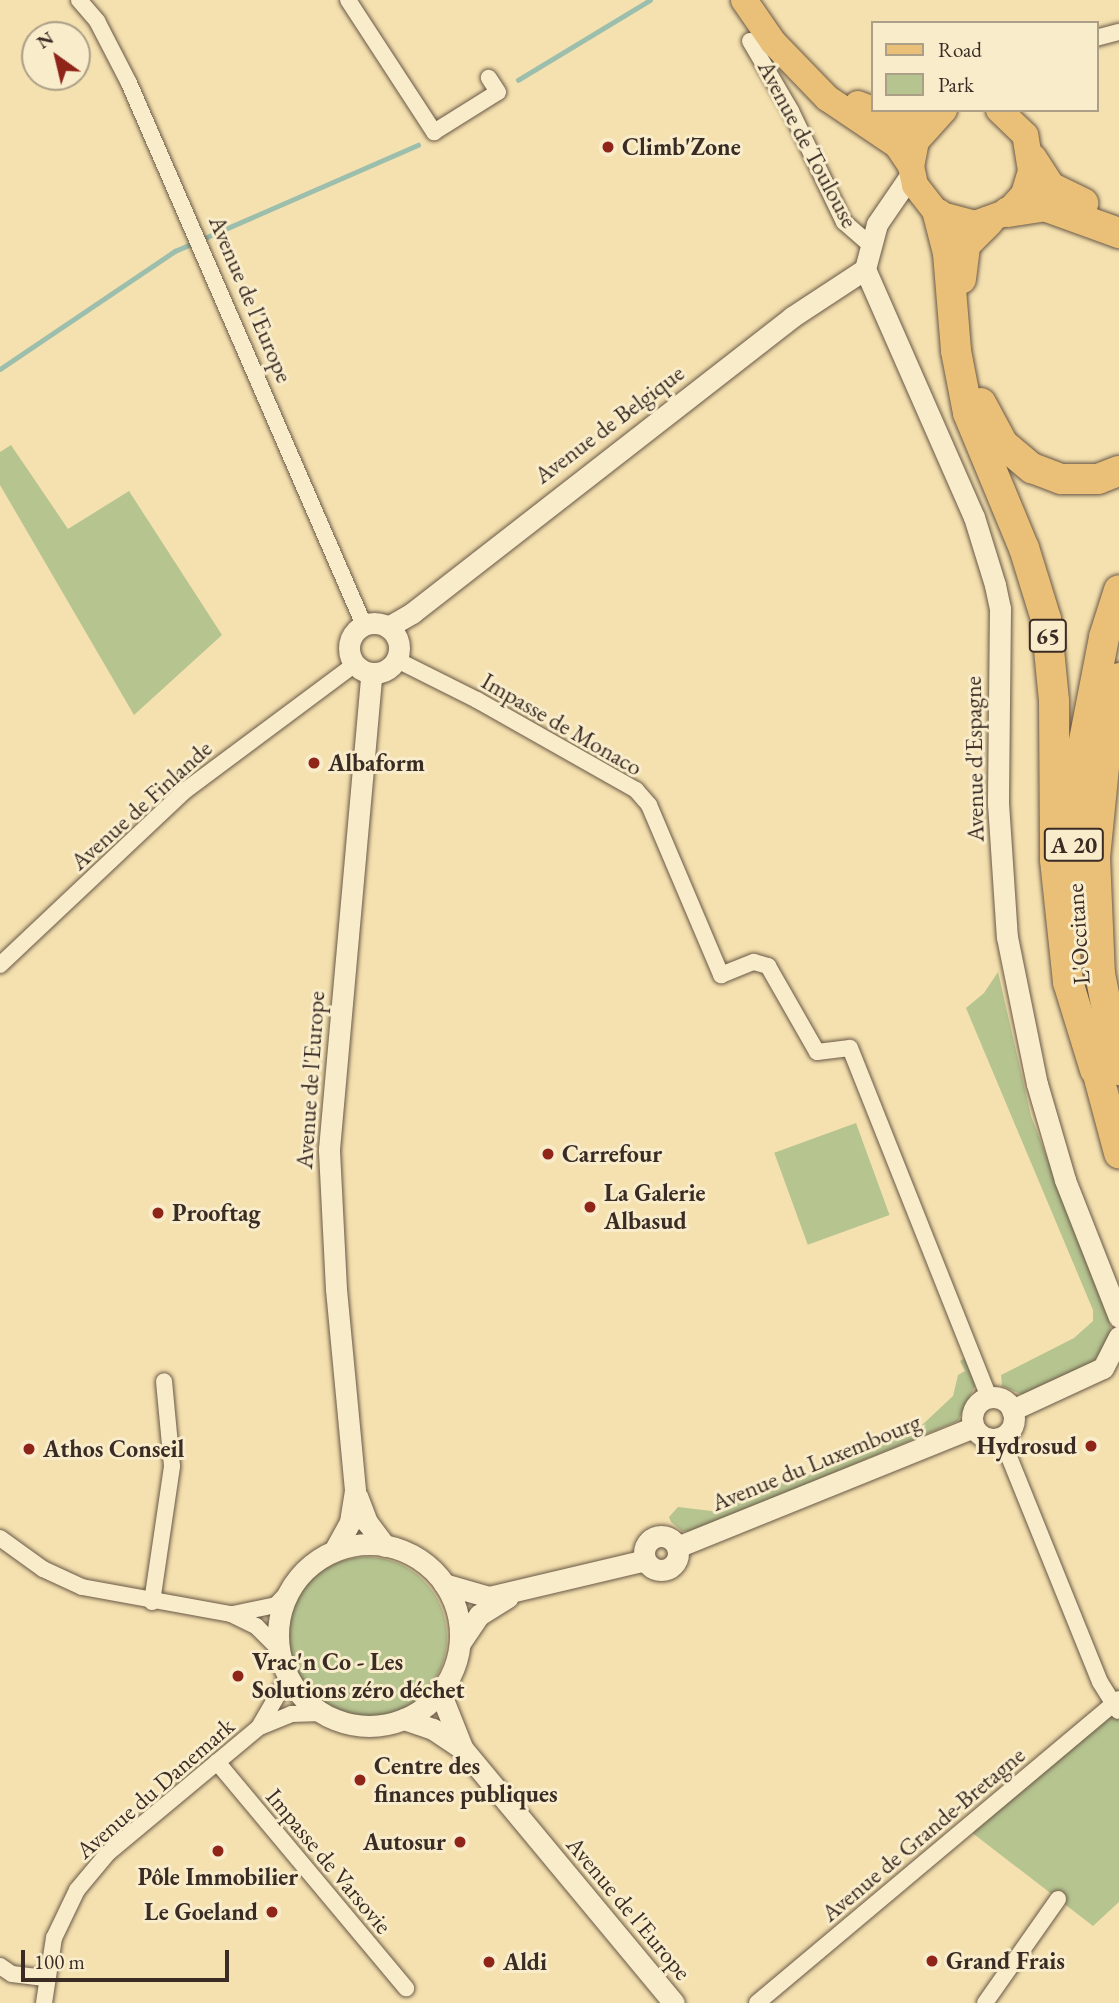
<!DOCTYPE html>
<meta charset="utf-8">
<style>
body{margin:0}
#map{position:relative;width:1119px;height:2003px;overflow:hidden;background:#f5e1af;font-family:"EB Garamond",serif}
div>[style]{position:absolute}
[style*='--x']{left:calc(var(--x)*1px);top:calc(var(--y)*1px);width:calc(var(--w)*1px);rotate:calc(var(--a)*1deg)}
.green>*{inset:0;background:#b6c490;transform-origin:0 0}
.round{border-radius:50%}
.stream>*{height:4.5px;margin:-2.25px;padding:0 2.25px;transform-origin:2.25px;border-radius:2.25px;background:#9cbeac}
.roads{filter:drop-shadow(0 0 2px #695847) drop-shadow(0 0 2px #695847)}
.minor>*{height:16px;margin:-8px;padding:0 8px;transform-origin:8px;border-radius:8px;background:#f8eccb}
.tertiary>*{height:21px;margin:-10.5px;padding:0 10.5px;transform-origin:10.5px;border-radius:10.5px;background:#f8eccb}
.tertiary>.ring{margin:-10.5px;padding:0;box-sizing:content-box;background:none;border:21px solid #f8eccb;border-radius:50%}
.primary>*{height:26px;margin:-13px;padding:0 13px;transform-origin:13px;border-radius:13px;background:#eac078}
.motorway>*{height:30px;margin:-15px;padding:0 15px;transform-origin:15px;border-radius:15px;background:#eac078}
.dots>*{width:19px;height:19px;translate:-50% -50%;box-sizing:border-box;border:4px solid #f8eccb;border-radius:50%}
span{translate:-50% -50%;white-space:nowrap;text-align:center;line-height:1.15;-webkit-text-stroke:6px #f8eccb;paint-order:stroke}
.shield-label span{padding:2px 5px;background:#f8eccb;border:2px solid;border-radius:5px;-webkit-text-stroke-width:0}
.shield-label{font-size:23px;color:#3a2b24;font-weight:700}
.street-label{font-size:24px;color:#3a2b24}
.poi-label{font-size:24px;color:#3a2b24;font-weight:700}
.left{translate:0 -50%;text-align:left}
.right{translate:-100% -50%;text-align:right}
.legend{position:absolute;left:871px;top:21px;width:228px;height:91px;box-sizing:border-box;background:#f8eccb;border:2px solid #ac9f88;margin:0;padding:9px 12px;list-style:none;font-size:21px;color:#3a2b24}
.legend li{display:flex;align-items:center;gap:14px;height:35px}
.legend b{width:35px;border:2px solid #ac9f88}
.north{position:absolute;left:21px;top:21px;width:70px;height:70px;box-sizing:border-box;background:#f8eccb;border:2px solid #ac9f88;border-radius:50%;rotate:326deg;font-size:19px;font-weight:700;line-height:28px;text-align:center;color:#3a2b24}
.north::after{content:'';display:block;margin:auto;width:24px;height:32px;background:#8f2418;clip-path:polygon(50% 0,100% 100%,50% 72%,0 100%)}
.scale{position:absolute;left:21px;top:1950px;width:208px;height:32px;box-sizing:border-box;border:4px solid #3a2b24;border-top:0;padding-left:9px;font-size:21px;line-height:24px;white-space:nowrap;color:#3a2b24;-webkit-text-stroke:5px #f8eccb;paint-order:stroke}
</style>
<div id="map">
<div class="green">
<i style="clip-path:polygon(11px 445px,68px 529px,129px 491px,222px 635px,134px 715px,0 485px,0 452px)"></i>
<i style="clip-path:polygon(998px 972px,1031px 1116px,1110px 1321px,1111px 1337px,1089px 1368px,1025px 1396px,1002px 1386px,1001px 1375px,1074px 1338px,1093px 1321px,1093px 1310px,966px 1008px,984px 993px)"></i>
<i style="left:856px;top:1123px;width:98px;height:87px;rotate:70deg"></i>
<i style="clip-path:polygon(965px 1358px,976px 1384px,958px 1421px,692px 1532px,682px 1531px,671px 1522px,669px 1517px,678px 1507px,712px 1511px,921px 1426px,953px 1396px,958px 1375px,965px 1371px,960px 1361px)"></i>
<i class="round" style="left:287px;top:1557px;width:160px;height:160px"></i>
<i style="clip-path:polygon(1113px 1705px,1119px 1713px,1119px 1902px,1093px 1926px,966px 1828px)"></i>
</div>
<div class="stream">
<i style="--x:518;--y:80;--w:154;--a:-31.2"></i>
<i style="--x:0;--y:369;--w:211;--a:-34"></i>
<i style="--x:175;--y:251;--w:265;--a:-23.6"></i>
</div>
<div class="roads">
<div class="minor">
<i style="--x:79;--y:0;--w:28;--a:49"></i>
<i style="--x:97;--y:21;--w:70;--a:62.7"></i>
<i style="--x:129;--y:83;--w:591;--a:66.56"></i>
<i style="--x:348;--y:0;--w:158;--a:56.9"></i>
<i style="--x:434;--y:132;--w:75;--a:-32"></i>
<i style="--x:498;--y:92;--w:17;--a:-123"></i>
<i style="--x:1096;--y:38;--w:24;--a:-15"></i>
<i style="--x:750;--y:41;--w:81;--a:59.6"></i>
<i style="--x:791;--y:111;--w:123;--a:64.5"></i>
<i style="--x:844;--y:222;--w:33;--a:41"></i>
<i style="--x:397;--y:660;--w:89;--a:26.6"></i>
<i style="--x:477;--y:700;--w:183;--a:29.5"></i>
<i style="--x:636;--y:790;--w:20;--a:49"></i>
<i style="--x:649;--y:805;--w:185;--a:67"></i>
<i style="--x:721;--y:975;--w:35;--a:-22"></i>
<i style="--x:754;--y:962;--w:15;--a:16"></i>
<i style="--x:768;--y:966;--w:99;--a:60.3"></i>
<i style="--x:817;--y:1052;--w:33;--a:-7"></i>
<i style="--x:850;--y:1048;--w:377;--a:68.3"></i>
<i style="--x:0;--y:965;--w:255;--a:-43.3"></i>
<i style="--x:186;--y:790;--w:209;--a:-36.7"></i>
<i style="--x:1001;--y:1437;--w:264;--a:68"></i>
<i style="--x:1100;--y:1682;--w:34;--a:58"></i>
<i style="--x:0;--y:1538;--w:53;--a:35.8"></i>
<i style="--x:43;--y:1569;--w:43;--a:24.8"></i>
<i style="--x:82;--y:1587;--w:151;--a:10.3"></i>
<i style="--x:231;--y:1614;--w:28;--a:26"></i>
<i style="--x:256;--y:1626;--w:33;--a:45"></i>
<i style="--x:152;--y:1602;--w:137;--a:-81.6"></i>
<i style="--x:172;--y:1466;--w:85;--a:-95.4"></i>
<i style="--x:233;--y:1614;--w:44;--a:-11.8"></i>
<i style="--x:276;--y:1605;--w:21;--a:-47"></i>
<i style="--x:262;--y:1726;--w:31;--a:-22"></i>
<i style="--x:291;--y:1714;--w:31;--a:-2"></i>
<i style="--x:217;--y:1762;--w:295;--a:50.1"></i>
<i style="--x:0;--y:1966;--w:14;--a:34"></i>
<i style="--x:12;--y:1974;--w:33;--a:7"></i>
<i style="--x:44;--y:2003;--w:66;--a:-81.3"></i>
<i style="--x:54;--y:1938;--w:53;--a:-64.4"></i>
<i style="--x:77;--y:1890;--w:48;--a:-50"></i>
<i style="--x:108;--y:1853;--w:197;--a:-39.8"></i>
<i style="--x:259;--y:1727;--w:58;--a:-59.9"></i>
<i style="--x:757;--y:2003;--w:473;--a:-40"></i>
<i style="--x:985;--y:2003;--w:127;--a:-54.9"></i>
</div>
<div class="tertiary">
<i style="--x:912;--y:173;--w:62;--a:124.5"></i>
<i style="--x:877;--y:224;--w:47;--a:104.9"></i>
<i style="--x:865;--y:269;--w:271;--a:66.3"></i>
<i style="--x:974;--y:517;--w:71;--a:72.8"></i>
<i style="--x:995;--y:585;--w:25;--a:78"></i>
<i style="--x:1000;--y:609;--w:194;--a:90.6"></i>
<i style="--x:998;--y:803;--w:134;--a:86.2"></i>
<i style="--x:1007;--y:937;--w:150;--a:78.5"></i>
<i style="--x:1037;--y:1084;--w:100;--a:73.7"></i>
<i style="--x:1065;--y:1180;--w:147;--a:68.5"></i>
<i class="ring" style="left:349px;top:623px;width:29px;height:29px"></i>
<i style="--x:388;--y:627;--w:28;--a:-30"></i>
<i style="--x:412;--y:613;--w:482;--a:-37.9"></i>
<i style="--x:792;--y:317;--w:87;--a:-33.3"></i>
<i class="ring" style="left:972px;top:1397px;width:21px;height:21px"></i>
<i style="--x:1012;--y:1410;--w:100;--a:-24.8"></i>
<i style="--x:1103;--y:1368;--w:35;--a:-63"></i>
<i style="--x:357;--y:1496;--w:28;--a:69"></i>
<i style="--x:367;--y:1522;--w:30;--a:53"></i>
<i class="ring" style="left:644px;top:1536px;width:13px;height:13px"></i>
<i class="ring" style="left:278px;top:1544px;width:161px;height:161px"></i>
<i style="--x:677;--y:1547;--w:320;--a:-22"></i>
<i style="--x:334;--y:1551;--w:33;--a:-61"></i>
<i style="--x:350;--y:1522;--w:32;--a:-81"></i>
<i style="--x:355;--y:1490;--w:202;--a:-95.4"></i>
<i style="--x:336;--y:1289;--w:140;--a:-92.9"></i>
<i style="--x:329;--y:1149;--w:477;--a:-84.9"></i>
<i style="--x:444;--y:1584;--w:47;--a:16.1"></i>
<i style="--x:489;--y:1597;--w:160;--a:-13.3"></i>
<i style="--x:460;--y:1643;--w:34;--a:-56"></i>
<i style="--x:479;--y:1615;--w:34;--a:-32"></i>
<i style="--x:440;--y:1692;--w:59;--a:68.2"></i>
<i style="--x:404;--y:1719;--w:31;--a:19"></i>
<i style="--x:433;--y:1729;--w:36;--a:34"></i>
<i style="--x:463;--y:1749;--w:330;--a:50.3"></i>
</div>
<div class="primary">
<i style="--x:744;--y:0;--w:51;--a:55.4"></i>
<i style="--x:773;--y:42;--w:78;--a:46"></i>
<i style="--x:827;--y:98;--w:84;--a:33.9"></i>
<i style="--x:897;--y:145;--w:25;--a:56"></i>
<i style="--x:858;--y:104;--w:49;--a:21.4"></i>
<i style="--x:904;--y:122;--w:26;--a:-4"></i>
<i style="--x:944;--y:110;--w:42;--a:132.1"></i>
<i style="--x:916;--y:141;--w:25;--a:101"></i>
<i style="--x:911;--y:166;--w:19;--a:78"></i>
<i style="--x:915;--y:185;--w:37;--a:52"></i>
<i style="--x:938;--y:214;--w:38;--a:15"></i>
<i style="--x:975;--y:224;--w:35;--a:-20"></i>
<i style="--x:1008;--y:212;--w:24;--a:-48"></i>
<i style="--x:1024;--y:194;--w:24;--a:-73"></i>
<i style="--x:1031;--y:171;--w:36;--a:-99"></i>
<i style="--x:1025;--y:135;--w:36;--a:-136"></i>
</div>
<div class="motorway">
<i style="--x:1032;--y:159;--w:33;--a:57"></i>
<i style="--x:1050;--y:187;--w:37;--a:26"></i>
<i style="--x:1008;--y:212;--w:36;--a:-9"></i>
<i style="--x:1044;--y:206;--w:80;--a:19.8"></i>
<i style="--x:938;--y:214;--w:40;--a:75.6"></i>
<i style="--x:948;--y:253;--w:98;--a:85.3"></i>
<i style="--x:956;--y:351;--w:63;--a:79"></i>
<i style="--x:968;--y:413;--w:146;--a:67.5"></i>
<i style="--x:1024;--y:548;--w:74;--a:72.8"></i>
<i style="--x:1046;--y:619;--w:82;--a:84.4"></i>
<i style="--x:1054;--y:701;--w:159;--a:89.6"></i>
<i style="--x:1055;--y:860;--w:123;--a:83.9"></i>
<i style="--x:1068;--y:982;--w:92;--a:72.9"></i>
<i style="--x:961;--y:279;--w:34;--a:-83"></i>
<i style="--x:965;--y:245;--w:33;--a:-45"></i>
<i style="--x:981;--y:403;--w:47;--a:61.8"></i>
<i style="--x:1003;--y:444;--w:38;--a:40"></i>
<i style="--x:1032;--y:468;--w:31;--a:21"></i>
<i style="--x:1061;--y:479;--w:37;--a:0"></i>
<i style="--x:1098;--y:479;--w:22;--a:-21"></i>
<i style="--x:1119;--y:678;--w:60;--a:101.5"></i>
<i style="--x:1107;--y:737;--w:121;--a:95.7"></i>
<i style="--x:1095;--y:857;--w:117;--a:87.6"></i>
<i style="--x:1100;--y:974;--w:98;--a:78.8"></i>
<i style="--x:1075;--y:874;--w:113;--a:-87.5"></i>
<i style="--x:1080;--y:761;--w:126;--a:-79"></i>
<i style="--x:1104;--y:637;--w:49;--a:-72.3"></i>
<i style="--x:1092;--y:1052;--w:105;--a:75"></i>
</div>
</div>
<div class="dots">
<i style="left:608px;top:147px;background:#8f2418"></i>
<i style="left:314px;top:763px;background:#8f2418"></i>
<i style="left:548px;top:1154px;background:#8f2418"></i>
<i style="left:590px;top:1207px;background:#8f2418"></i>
<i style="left:158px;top:1213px;background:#8f2418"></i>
<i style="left:1091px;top:1446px;background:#8f2418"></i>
<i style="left:29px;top:1449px;background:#8f2418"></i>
<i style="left:238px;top:1676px;background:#8f2418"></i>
<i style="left:360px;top:1780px;background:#8f2418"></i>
<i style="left:460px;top:1842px;background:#8f2418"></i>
<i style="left:218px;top:1851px;background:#8f2418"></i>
<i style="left:272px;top:1912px;background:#8f2418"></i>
<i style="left:932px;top:1961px;background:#8f2418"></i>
<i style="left:489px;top:1962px;background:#8f2418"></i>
</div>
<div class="shield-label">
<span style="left:1048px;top:636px">65</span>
<span style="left:1074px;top:845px">A 20</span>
</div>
<div class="street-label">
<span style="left:808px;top:144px;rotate:62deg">Avenue de Toulouse</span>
<span style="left:251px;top:299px;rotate:67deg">Avenue de l'Europe</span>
<span style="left:609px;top:424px;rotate:-37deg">Avenue de Belgique</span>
<span style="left:562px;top:724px;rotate:30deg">Impasse de Monaco</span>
<span style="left:974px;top:759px;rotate:-91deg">Avenue d'Espagne</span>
<span style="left:141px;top:805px;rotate:-42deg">Avenue de Finlande</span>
<span style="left:1078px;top:934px;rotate:-94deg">L'Occitane</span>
<span style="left:310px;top:1080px;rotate:-86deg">Avenue de l'Europe</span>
<span style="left:816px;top:1462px;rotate:-22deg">Avenue du Luxembourg</span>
<span style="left:155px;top:1788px;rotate:-41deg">Avenue du Danemark</span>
<span style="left:923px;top:1834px;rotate:-40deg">Avenue de Grande-Bretagne</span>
<span style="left:329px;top:1861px;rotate:50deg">Impasse de Varsovie</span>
<span style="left:629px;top:1908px;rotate:50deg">Avenue de l'Europe</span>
</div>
<div class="poi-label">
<span class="left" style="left:622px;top:147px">Climb'Zone</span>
<span class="left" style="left:328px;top:763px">Albaform</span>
<span class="left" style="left:562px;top:1154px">Carrefour</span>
<span class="left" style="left:604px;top:1207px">La Galerie<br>Albasud</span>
<span class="left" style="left:172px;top:1213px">Prooftag</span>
<span class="right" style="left:1077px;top:1446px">Hydrosud</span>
<span class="left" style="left:43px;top:1449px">Athos Conseil</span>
<span class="left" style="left:252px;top:1676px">Vrac'n Co - Les<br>Solutions zéro déchet</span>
<span class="left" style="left:374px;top:1780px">Centre des<br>finances publiques</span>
<span class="right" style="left:446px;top:1842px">Autosur</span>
<span style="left:218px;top:1877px">Pôle Immobilier</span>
<span class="right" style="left:258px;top:1912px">Le Goeland</span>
<span class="left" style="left:946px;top:1961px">Grand Frais</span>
<span class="left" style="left:503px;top:1962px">Aldi</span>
</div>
<ul class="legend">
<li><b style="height:9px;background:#eac078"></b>Road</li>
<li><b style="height:19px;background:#b6c490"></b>Park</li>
</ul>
<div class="north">N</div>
<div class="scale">100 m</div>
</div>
